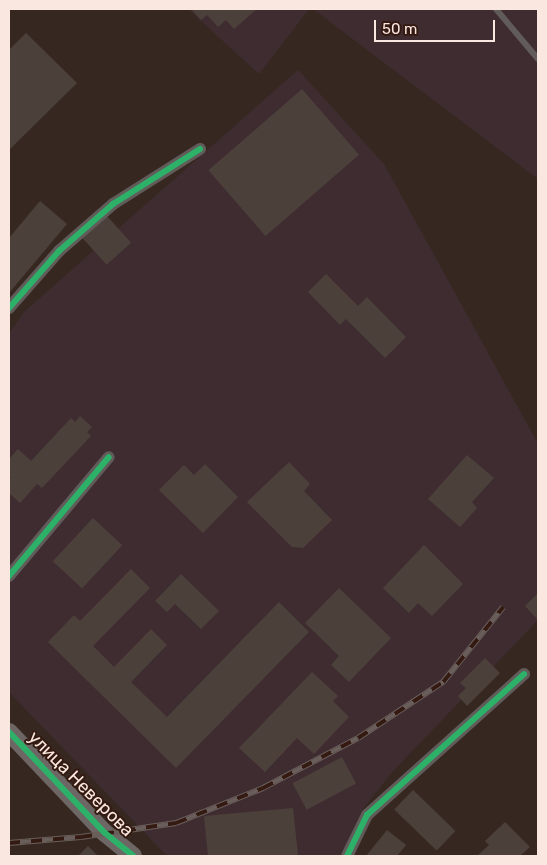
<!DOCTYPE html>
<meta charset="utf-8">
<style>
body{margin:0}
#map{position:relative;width:547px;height:865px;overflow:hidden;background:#362821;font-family:Rubik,sans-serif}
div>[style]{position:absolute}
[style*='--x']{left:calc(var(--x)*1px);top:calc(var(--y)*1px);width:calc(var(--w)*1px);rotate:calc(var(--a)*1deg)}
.industrial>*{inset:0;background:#3f2c31}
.building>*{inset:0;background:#4c403b;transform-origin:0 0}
.lane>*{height:6px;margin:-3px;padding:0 3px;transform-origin:3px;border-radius:3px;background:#615b5a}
.street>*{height:12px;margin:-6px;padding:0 6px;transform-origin:6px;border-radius:6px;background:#615b5a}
.secondary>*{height:18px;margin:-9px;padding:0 9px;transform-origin:9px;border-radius:9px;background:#6d6664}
.rail>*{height:5.5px;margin-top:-2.75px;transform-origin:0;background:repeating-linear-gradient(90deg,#341a10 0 11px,#695e5a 0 22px);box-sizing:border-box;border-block:1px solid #695e5a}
.cycleway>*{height:6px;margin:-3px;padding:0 3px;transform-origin:3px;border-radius:3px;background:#2db169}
span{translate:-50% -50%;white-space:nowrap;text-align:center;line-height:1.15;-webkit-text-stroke:4px #341a10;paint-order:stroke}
.street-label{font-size:18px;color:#f9e7e0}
.frame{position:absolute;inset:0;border:10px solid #f9e7e0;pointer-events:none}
.scale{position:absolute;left:374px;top:20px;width:121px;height:22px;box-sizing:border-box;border:2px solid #f9e7e0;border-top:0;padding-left:6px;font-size:15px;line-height:18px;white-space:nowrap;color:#f9e7e0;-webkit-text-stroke:4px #341a10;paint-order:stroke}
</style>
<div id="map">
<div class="industrial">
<i style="clip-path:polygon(188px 9px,309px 9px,259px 74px)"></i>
<i style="clip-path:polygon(313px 9px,538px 9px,538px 179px)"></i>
<i style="clip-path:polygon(298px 70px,384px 164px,538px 444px,538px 620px,393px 771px,362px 810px,341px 856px,167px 856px,9px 692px,9px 334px,24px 312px)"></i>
</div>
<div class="building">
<i style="clip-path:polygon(191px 9px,257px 9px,234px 29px,226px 20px,218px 27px,207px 15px,201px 20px)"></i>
<i style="clip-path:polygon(26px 33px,77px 83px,9px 150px,9px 50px)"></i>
<i style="left:302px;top:89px;width:87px;height:124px;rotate:49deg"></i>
<i style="clip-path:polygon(40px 201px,67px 224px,9px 293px,9px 238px)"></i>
<i style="left:107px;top:216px;width:36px;height:33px;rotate:48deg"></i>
<i style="clip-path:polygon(326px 274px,358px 306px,367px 297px,406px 337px,385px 358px,346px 319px,340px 325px,308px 292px)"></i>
<i style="clip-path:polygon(80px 416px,92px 427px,87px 432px,91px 436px,42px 488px,37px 484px,20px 503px,9px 493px,9px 480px,11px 477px,9px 475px,9px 459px,18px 449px,31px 461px,71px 418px,75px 422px)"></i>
<i style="clip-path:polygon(467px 455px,494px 478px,472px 502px,477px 508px,460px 527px,428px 499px)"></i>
<i style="clip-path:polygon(289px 462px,310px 484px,304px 491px,332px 520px,303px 548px,292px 547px,247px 502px)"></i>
<i style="clip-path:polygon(205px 464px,238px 497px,203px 533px,159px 490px,184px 465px,194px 475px)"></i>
<i style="left:93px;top:518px;width:40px;height:59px;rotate:43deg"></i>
<i style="clip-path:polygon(424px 545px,463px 584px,432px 616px,418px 603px,409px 613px,383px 588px)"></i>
<i style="clip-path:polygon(131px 569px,150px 588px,93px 646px,114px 667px,151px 629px,167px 645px,131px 682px,167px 717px,279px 602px,309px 632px,176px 768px,48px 642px,74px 615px,80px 621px)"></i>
<i style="clip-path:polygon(181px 574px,219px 611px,201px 629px,175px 604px,167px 612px,155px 601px)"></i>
<i style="clip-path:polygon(339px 588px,391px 638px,349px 682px,331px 665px,339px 656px,305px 623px)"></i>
<i style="clip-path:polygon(538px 593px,538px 620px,525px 606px)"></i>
<i style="clip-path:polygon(485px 658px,500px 673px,467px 706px,458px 696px,466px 688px,460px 683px)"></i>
<i style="clip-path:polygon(312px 672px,338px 696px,333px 701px,349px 717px,314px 754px,297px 738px,265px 772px,239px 748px)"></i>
<i style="left:342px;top:757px;width:30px;height:56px;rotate:62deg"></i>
<i style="left:413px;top:790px;width:59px;height:27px;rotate:44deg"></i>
<i style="clip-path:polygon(293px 808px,298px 855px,208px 856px,204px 816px)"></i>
<i style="clip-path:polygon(505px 822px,530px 847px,520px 856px,477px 856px,489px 845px,485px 841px)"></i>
<i style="clip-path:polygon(387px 830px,406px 845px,397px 856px,366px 856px)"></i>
<i style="clip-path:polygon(88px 846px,98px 856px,78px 856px)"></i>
</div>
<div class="lane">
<i style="--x:496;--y:9;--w:65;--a:50"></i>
</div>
<div class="street">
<i style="--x:9;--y:308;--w:76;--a:-48.7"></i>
<i style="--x:59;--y:251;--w:72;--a:-41"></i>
<i style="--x:113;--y:204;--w:103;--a:-32.3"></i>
<i style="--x:9;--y:576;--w:155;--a:-50"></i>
<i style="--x:347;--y:856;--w:46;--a:-64"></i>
<i style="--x:367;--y:815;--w:211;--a:-41.9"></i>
</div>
<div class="secondary">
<i style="--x:9;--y:732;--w:139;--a:46.5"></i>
<i style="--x:105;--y:833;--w:36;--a:39"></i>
</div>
<div class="rail">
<i style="--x:9;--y:843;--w:72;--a:-4.8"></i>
<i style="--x:81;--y:837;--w:96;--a:-8.4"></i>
<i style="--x:176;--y:823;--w:94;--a:-21.9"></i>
<i style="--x:263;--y:788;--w:107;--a:-27.8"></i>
<i style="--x:358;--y:738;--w:102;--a:-33.4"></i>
<i style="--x:443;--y:682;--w:96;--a:-51.3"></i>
</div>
<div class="cycleway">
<i style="--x:9;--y:308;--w:76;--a:-48.7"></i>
<i style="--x:59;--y:251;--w:72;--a:-41"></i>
<i style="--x:113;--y:204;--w:103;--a:-32.3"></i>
<i style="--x:9;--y:576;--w:155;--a:-50"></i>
<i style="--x:9;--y:732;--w:139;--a:46.5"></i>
<i style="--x:105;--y:833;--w:36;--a:39"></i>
<i style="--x:347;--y:856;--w:46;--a:-64"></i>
<i style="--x:367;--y:815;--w:211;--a:-41.9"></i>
</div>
<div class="street-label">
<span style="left:81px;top:784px;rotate:45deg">улица Неверова</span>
</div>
<div class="frame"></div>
<div class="scale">50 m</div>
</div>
